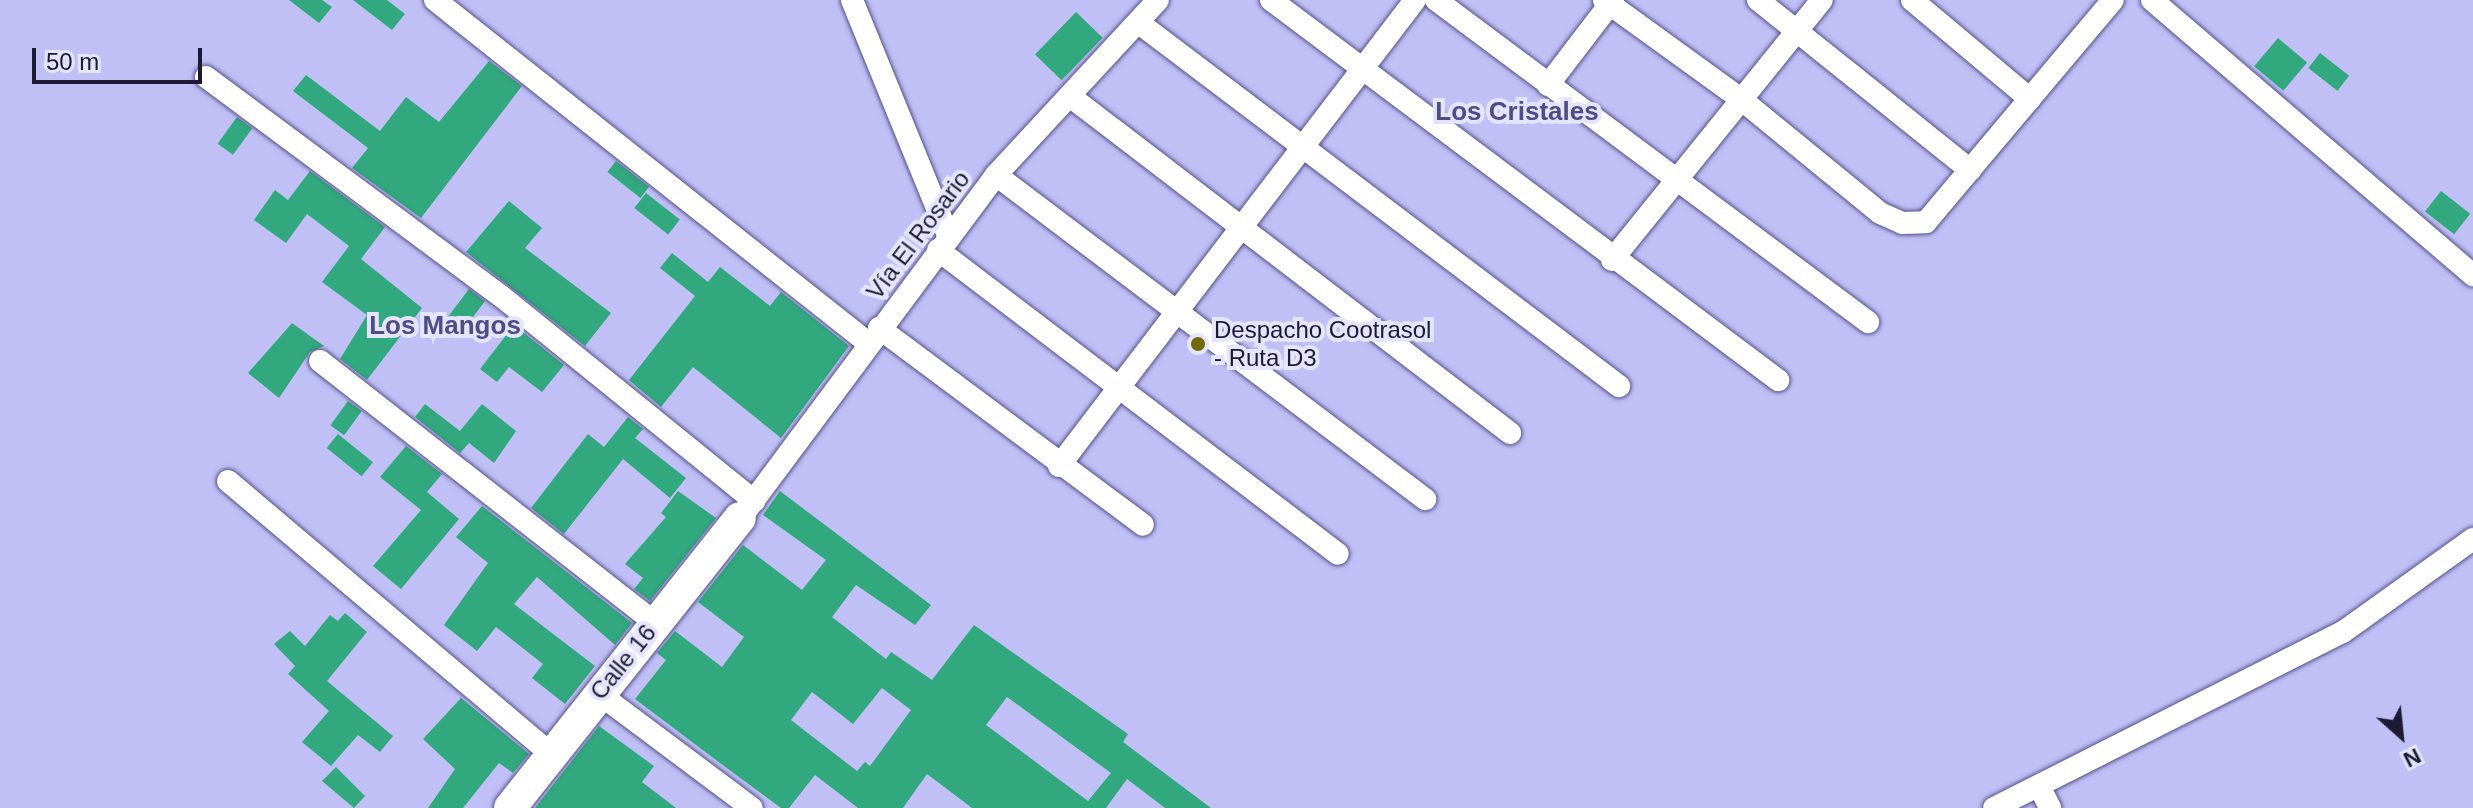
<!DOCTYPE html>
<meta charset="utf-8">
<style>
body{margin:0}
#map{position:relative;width:2473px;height:808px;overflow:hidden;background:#c0c0f6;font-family:Helvetica,sans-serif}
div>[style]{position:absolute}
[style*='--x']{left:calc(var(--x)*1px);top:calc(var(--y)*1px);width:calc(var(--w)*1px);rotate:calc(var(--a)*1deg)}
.building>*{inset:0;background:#31a87d;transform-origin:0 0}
.roads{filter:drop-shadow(0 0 2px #54508b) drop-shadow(0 0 2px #54508b)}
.street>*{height:22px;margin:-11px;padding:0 11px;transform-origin:11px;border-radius:11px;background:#fff}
.secondary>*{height:32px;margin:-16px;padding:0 16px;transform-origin:16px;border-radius:16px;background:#fff}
.dots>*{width:22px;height:22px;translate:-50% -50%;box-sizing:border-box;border:4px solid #e4e5fa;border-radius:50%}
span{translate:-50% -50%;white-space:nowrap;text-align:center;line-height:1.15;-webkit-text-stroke:8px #e4e5fa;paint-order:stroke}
.street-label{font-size:24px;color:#1d1b34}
.poi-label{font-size:24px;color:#1d1b34}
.left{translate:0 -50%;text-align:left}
.neighbourhood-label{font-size:26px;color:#504c87;font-weight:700}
.north{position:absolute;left:2361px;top:696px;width:80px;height:80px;-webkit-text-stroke:6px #e4e5fa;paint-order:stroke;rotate:153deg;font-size:22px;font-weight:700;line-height:32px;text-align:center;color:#1d1b34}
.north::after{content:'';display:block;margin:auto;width:28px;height:36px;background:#1d1b34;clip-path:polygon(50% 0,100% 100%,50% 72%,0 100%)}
.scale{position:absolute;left:32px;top:48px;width:170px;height:36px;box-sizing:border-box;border:4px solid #1d1b34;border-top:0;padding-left:10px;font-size:24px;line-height:28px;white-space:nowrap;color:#1d1b34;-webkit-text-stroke:6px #e4e5fa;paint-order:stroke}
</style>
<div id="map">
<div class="building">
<i style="clip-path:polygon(289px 0,322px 0,332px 7px,319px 23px)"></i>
<i style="clip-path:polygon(353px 0,387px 0,405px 14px,392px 30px)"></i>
<i style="left:1076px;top:12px;width:37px;height:59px;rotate:44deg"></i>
<i style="left:2278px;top:38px;width:38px;height:37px;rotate:40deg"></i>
<i style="left:2320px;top:53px;width:37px;height:19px;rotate:38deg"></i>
<i style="clip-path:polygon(489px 61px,522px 86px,421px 218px,352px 168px,368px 148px,293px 91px,306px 75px,380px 131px,406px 97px,439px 122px)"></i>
<i style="left:237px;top:117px;width:19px;height:33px;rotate:36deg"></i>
<i style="left:616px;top:161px;width:42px;height:14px;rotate:38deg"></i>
<i style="clip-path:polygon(310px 171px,385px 227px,361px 259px,422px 308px,367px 380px,340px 359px,367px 315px,322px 282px,349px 246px,307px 214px,286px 243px,254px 220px,275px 190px,288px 200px)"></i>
<i style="left:2441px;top:191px;width:37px;height:26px;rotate:38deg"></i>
<i style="left:646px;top:193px;width:43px;height:19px;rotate:38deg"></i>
<i style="clip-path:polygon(509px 201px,542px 228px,525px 248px,611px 313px,585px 346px,466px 252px)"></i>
<i style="clip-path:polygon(672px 253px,708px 282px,720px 267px,770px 306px,781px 292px,849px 346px,781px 438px,693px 367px,661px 407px,629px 380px,695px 296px,660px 268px)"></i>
<i style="left:469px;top:289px;width:20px;height:43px;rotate:37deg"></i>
<i style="clip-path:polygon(292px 323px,324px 346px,310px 352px,279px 398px,248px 373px)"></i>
<i style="clip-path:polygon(514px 325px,564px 365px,542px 392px,509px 367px,497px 382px,480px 369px)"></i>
<i style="left:348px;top:401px;width:17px;height:30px;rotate:36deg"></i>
<i style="clip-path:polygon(425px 404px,460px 431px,482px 404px,516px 431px,494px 463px,469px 443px,460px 453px,415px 417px)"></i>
<i style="clip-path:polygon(628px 417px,643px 429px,635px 438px,686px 478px,670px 498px,623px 459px,564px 534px,531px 508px,588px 434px,604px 447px)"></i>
<i style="left:338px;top:434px;width:45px;height:18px;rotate:39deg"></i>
<i style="clip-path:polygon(406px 446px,442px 474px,427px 492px,459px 519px,401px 589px,373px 566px,421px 510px,380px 477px)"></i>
<i style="clip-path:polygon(678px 491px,716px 518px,650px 601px,634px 589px,643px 578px,625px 564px,666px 517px,661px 513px)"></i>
<i style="clip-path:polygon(evenodd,780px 491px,931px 605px,915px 625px,856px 585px,832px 617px,886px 659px,891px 652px,932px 680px,974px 625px,1128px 734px,1123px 742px,1211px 808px,1165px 808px,1127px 779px,1106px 808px,972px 808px,927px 774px,903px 808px,858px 808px,815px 775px,789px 808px,781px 808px,720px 763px,635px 699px,666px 660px,657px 653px,675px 631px,722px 667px,744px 637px,698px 602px,743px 545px,802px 590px,826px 560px,763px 515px,780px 491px,882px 688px,911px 710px,870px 766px,865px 762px,857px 771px,791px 720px,812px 692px,853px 724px,882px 688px,780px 491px,1007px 697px,1111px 773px,1088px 801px,986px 725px,1007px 697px)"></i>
<i style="clip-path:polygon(482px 506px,632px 623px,615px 645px,537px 577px,514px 604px,595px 666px,565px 704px,532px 678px,543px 664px,496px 627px,477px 651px,444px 625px,488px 563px,456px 537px)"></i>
<i style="clip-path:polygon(345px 613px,367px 632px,327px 681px,393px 736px,380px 752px,358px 735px,331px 766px,302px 742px,329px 711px,288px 674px,295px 666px,274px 644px,290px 631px,305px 646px,330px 615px,338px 621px)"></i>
<i style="clip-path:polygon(461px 698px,529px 754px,513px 773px,499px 763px,463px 808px,428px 808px,455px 769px,423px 739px)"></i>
<i style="clip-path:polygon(599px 726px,654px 766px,642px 782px,676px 808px,535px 808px)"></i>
<i style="clip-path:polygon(336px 767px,365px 796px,354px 808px,322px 781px)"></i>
</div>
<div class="roads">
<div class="street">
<i style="--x:435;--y:0;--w:552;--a:38.38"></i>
<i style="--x:852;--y:0;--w:254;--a:67.8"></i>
<i style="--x:1271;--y:0;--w:634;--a:36.85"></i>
<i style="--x:1436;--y:0;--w:539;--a:36.7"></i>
<i style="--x:1604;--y:0;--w:170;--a:35.9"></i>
<i style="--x:1742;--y:100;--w:178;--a:39.3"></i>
<i style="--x:1880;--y:213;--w:24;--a:24"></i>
<i style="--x:1902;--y:223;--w:24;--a:-2"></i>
<i style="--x:1926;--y:222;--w:290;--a:-49.9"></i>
<i style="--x:1758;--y:0;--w:272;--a:38.7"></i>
<i style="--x:1912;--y:0;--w:154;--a:40"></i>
<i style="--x:2152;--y:0;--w:423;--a:40.6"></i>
<i style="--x:1139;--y:23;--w:602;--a:37.1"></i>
<i style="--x:206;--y:77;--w:367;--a:36.6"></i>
<i style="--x:501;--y:296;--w:326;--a:39"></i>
<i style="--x:1548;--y:85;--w:107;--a:-52.6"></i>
<i style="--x:1071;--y:97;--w:553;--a:37.43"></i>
<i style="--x:996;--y:175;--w:538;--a:37.06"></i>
<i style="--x:938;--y:250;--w:502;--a:37.23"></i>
<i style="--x:1612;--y:260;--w:334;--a:-51.1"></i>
<i style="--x:879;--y:328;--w:329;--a:36.7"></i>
<i style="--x:320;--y:361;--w:425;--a:38"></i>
<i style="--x:1059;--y:466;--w:586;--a:-52.62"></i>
<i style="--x:228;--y:481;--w:423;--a:40.2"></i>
<i style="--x:745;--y:512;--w:420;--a:-53.3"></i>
<i style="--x:996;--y:175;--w:238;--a:-47.2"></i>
<i style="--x:598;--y:693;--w:192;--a:36.8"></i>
<i style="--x:2039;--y:786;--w:25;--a:63"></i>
<i style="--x:1994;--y:808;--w:391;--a:-26.8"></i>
<i style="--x:2343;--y:632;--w:160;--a:-35.6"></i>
</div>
<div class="secondary">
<i style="--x:510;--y:808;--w:370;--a:-51.6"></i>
</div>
</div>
<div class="dots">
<i style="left:1198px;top:344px;background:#706901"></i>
</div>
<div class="street-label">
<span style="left:918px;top:235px;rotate:-53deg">Vía El Rosario</span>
<span style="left:623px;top:662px;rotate:-51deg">Calle 16</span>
</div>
<div class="poi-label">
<span class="left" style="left:1214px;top:344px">Despacho Cootrasol<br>- Ruta D3</span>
</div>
<div class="neighbourhood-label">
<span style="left:1517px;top:112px">Los Cristales</span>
<span style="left:445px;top:326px">Los Mangos</span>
</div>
<div class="north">N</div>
<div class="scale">50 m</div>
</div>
